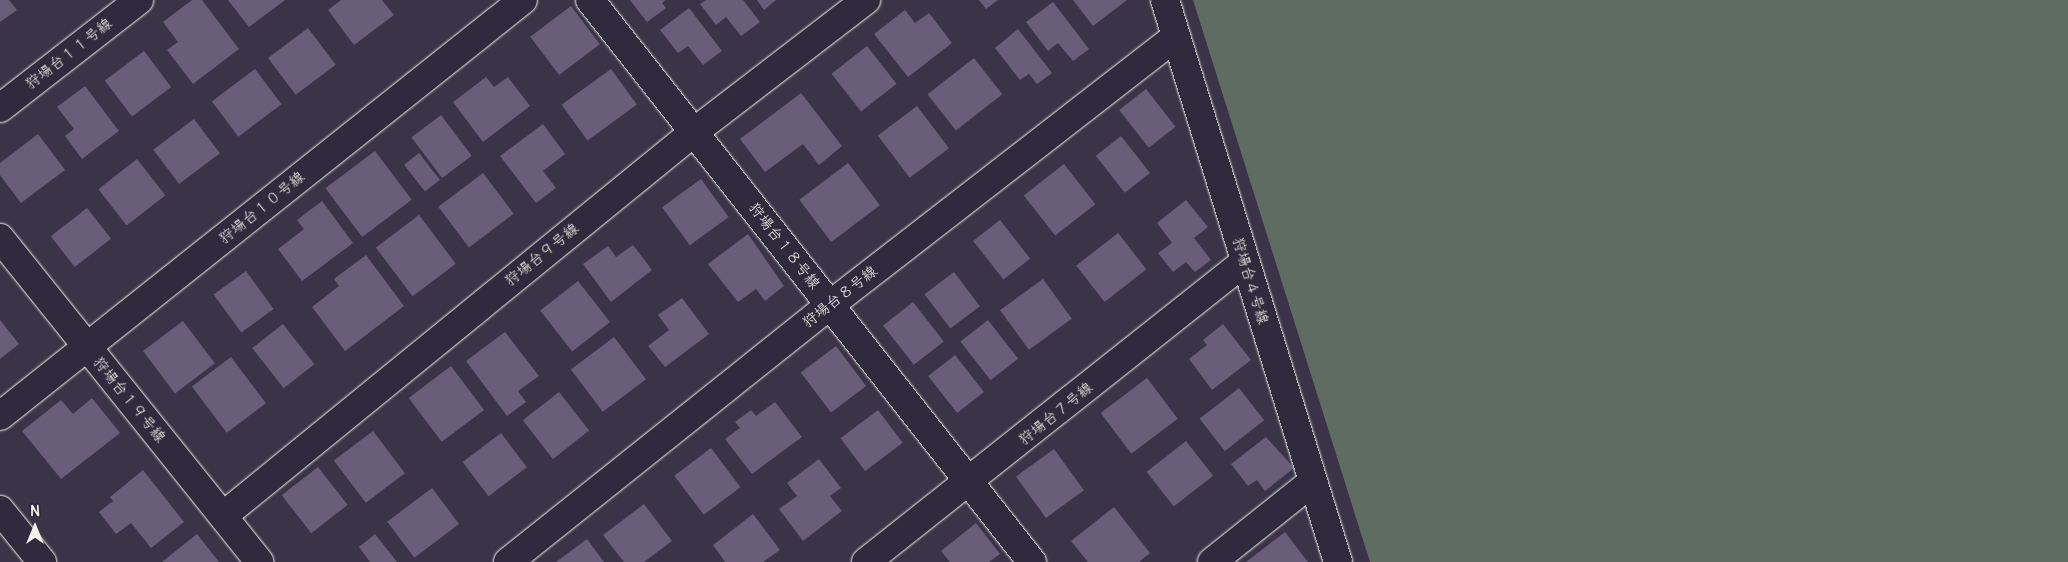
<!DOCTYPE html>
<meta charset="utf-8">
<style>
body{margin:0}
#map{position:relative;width:2068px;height:562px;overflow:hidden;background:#3b3449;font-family:Pangolin,"Klee One",sans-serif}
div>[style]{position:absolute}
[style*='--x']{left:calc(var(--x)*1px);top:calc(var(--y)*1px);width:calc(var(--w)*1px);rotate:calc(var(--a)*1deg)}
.green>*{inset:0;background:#5f6c61}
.building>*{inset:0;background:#6a5d7a;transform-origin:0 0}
.roads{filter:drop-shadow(0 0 1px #f4f1e8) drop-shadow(0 0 1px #f4f1e8)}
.street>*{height:28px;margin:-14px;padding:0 14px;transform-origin:14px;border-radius:14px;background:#2f2a3d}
.secondary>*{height:28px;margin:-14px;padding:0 14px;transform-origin:14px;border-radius:14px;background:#2f2a3d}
span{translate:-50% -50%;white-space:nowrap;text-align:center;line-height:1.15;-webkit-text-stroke:5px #2f2a3d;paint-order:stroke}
.street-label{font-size:15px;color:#f4f1e8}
.north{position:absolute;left:10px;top:502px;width:50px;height:50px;-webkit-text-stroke:4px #2f2a3d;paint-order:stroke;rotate:0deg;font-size:14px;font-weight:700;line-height:20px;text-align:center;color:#f4f1e8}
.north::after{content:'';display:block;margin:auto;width:18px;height:22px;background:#f4f1e8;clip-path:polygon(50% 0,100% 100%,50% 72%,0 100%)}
</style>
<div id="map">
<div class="green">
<i style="clip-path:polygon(1193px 0,2068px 0,2068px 562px,1370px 562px)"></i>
</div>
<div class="building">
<i style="clip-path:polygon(0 0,9px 0,17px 10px,0 22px)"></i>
<i style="clip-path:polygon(192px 0,202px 0,239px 49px,193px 84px,167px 50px,178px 42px,163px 22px)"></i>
<i style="clip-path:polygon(228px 0,285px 0,249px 27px)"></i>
<i style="clip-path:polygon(341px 0,382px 0,394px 15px,354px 45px,328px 10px)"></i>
<i style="clip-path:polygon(630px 0,666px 0,662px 3px,666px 8px,647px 22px)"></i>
<i style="clip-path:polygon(706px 0,743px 0,760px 22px,741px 36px,726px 17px,716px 25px,700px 4px)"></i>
<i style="clip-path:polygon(757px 0,776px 0,764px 10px)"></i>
<i style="clip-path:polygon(979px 0,998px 0,986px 9px)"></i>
<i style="clip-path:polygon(1073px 0,1127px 0,1093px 26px)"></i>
<i style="clip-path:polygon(1053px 2px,1089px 49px,1073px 61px,1058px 43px,1048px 51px,1026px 22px)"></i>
<i style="left:571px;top:6px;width:48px;height:51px;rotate:53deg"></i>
<i style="clip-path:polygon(689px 8px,722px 51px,703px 65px,688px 46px,678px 53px,660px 30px)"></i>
<i style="clip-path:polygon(905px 10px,915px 23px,929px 13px,952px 43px,908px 77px,874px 34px)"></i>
<i style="left:308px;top:28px;width:46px;height:50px;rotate:53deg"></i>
<i style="clip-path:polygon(1018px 29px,1052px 73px,1037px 84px,1029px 74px,1020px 80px,995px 48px)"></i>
<i style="left:867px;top:46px;width:48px;height:45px;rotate:52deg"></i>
<i style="left:144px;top:51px;width:45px;height:49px;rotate:53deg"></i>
<i style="left:974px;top:58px;width:46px;height:59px;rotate:52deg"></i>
<i style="left:255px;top:69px;width:44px;height:54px;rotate:53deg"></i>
<i style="left:611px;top:69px;width:44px;height:61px;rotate:54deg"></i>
<i style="clip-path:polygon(486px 77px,494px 87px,508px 77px,530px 106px,483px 142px,453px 102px)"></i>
<i style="clip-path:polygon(85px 86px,119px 131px,82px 159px,65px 136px,74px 129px,57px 107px)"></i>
<i style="left:1146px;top:89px;width:48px;height:34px;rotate:52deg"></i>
<i style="clip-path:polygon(801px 93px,842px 146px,819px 165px,803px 144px,765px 172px,740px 139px)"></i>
<i style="left:917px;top:106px;width:53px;height:49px;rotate:53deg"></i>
<i style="left:441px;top:115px;width:51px;height:37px;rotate:53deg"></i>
<i style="left:194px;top:119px;width:43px;height:51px;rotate:53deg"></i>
<i style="clip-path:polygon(543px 124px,565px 154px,543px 171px,556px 188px,536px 203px,500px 156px)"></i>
<i style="clip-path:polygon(38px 134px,65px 170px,21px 203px,0 175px,0 163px)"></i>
<i style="left:1121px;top:136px;width:47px;height:32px;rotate:52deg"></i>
<i style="left:375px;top:151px;width:61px;height:62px;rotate:53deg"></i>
<i style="left:419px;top:153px;width:34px;height:19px;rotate:52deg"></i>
<i style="left:137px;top:159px;width:46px;height:49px;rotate:52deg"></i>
<i style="left:848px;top:163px;width:53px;height:61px;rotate:53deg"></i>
<i style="left:1064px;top:164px;width:51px;height:51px;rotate:52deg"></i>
<i style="left:483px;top:173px;width:51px;height:56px;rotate:53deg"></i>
<i style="left:701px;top:179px;width:47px;height:48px;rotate:54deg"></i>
<i style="clip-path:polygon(1186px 200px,1208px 227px,1194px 238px,1211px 260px,1195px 272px,1186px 262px,1173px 272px,1158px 253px,1172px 243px,1157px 223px)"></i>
<i style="clip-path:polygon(322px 201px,353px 243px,302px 281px,278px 249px,304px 229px,297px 220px)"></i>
<i style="left:87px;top:208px;width:39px;height:46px;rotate:52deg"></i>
<i style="left:419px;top:215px;width:61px;height:54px;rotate:53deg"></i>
<i style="left:1000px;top:220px;width:49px;height:34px;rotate:52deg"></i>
<i style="left:1118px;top:233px;width:46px;height:53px;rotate:52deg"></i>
<i style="clip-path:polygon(748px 234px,784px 286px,765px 301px,756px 289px,738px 302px,708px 264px)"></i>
<i style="clip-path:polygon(633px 245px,652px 270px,611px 302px,583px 264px,608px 246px,616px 257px)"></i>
<i style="clip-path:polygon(366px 255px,404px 306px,345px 351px,312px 307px,339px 286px,334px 279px)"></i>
<i style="left:246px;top:271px;width:47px;height:40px;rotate:54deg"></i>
<i style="left:954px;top:272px;width:43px;height:37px;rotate:53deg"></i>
<i style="left:1043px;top:279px;width:49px;height:53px;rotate:54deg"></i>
<i style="left:578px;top:281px;width:52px;height:48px;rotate:52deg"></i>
<i style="clip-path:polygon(682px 298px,709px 334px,665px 367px,648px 346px,669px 330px,658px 315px)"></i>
<i style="left:913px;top:302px;width:50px;height:38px;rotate:52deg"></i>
<i style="clip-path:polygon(0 320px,19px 344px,0 359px)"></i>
<i style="left:988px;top:320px;width:49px;height:35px;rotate:52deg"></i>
<i style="left:183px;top:321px;width:53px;height:50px;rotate:53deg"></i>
<i style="left:283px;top:324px;width:51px;height:39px;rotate:52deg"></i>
<i style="clip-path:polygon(1223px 324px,1251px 360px,1212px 390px,1189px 359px,1207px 345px,1203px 340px)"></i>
<i style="clip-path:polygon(505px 332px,539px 376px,518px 391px,526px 402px,507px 416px,466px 361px)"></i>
<i style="left:614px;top:337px;width:53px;height:54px;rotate:53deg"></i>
<i style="left:836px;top:346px;width:50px;height:44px;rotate:53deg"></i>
<i style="left:955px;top:355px;width:47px;height:34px;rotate:52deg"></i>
<i style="left:231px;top:357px;width:58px;height:49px;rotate:53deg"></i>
<i style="left:451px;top:366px;width:55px;height:53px;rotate:53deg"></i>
<i style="left:1147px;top:378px;width:51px;height:58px;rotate:53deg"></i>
<i style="left:1239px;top:388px;width:41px;height:50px;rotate:52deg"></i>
<i style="left:559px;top:392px;width:49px;height:46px;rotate:52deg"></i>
<i style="clip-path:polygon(92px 398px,120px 433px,61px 479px,22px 431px,61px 400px,73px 414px)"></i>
<i style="clip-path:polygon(775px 402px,802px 437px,752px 474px,725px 439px,740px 428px,735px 422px,751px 410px,756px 416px)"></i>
<i style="left:878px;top:410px;width:41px;height:47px;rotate:53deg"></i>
<i style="left:373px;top:431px;width:53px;height:49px;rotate:53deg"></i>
<i style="left:501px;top:433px;width:43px;height:48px;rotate:53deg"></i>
<i style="clip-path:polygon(1266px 437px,1294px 468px,1265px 491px,1257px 480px,1248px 486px,1231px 464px)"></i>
<i style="left:1186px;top:441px;width:44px;height:50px;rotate:52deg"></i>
<i style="left:711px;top:448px;width:49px;height:46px;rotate:53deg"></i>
<i style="left:1054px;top:449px;width:51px;height:47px;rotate:54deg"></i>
<i style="clip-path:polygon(819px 459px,841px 488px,830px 496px,842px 511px,803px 541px,779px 509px,797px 496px,787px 483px)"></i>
<i style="left:318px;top:467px;width:48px;height:46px;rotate:52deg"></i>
<i style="clip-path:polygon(143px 470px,184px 522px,151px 548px,131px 523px,116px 534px,99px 512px,113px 501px,110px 497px)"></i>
<i style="left:432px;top:488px;width:45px;height:56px;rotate:53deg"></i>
<i style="clip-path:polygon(644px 504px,672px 541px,644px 562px,624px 562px,603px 535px)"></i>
<i style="clip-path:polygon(1114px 507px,1150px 553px,1139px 562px,1088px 562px,1071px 541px)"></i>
<i style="clip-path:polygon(753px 514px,780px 550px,763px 562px,725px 562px,713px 545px)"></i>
<i style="clip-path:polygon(976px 523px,1000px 554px,989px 562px,950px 562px,941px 551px)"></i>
<i style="clip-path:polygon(1285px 532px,1308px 562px,1246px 562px)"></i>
<i style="clip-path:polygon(197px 534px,219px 562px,162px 562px)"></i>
<i style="clip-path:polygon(375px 534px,397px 562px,370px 562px,359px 547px)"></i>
<i style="clip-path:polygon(587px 539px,604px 562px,556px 562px)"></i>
</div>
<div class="roads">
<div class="street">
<i style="--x:590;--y:0;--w:715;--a:51.82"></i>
<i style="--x:1165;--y:0;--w:588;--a:72.89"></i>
<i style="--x:0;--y:108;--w:176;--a:-37.8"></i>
<i style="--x:0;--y:238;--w:415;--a:51.3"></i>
<i style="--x:0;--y:416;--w:668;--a:-38.5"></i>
<i style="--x:223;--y:516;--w:608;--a:-39.19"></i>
<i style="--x:694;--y:132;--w:217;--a:-37.5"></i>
<i style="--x:508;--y:562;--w:412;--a:-38.6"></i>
<i style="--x:830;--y:305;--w:438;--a:-37.8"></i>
<i style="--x:866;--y:562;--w:483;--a:-38.4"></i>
<i style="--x:1212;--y:562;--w:127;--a:-38.6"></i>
</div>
<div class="secondary">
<i style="--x:0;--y:510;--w:67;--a:51.1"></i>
</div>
</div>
<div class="street-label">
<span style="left:69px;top:54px;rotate:-38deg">狩場台１１号線</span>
<span style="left:262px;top:208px;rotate:-39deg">狩場台１０号線</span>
<span style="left:784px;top:246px;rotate:52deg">狩場台１８号線</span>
<span style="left:542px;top:255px;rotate:-39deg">狩場台９号線</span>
<span style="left:1250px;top:281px;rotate:73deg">狩場台４号線</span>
<span style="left:840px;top:297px;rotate:-38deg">狩場台８号線</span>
<span style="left:129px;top:400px;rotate:51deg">狩場台１９号線</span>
<span style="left:1056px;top:414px;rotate:-39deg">狩場台７号線</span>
</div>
<div class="north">N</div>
</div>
